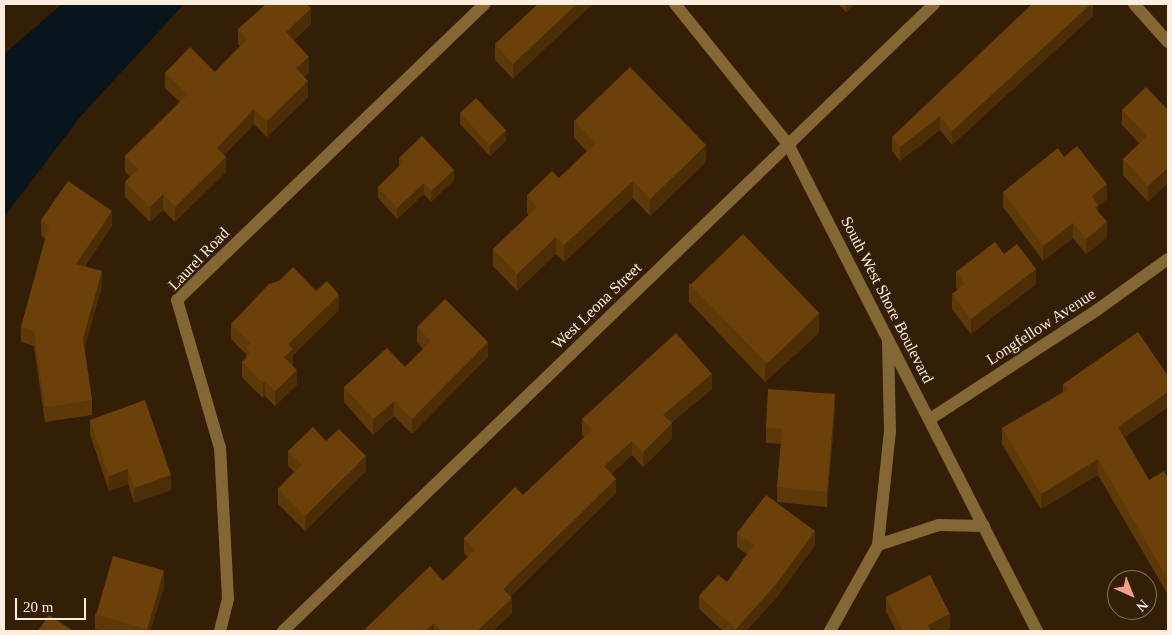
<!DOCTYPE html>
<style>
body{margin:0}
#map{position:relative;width:1172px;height:635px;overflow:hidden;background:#341e06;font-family:"Times New Roman",serif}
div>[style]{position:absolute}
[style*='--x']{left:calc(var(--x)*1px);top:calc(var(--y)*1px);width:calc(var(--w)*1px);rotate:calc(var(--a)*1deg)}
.water>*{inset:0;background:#08151b}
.minor>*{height:12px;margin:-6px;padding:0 6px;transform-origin:6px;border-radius:6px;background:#836835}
.wall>*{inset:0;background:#5d3808}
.shaded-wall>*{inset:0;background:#4c2e06}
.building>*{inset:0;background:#6c4109;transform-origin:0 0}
span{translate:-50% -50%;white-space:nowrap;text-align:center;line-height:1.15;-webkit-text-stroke:5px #341e06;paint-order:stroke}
.street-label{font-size:16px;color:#fceddf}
.frame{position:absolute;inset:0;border:5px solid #fceddf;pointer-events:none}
.north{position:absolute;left:1107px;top:570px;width:50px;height:50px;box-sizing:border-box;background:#341e06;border:1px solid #84715d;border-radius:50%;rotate:136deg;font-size:14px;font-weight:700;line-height:20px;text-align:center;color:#fceddf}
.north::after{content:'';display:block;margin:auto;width:18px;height:22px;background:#f49d8b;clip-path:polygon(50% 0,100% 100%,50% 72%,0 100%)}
.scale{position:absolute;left:15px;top:598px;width:71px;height:22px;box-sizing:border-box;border:2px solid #fceddf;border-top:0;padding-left:6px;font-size:15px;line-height:18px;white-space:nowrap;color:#fceddf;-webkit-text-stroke:4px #341e06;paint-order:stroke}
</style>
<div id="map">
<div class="water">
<i style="clip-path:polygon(62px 4px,184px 4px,81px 116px,4px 217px,4px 54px)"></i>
</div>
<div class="minor">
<i style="--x:675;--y:4;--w:180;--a:51.1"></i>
<i style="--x:788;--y:144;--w:547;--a:62.92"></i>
<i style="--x:1134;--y:4;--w:51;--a:48.2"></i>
<i style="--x:930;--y:419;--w:199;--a:-33.1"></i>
<i style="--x:1097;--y:310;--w:87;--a:-35.7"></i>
<i style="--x:878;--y:545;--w:64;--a:-18.2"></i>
<i style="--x:939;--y:525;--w:45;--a:1.3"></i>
<i style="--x:220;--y:631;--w:33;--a:-76"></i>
<i style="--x:228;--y:599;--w:151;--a:-93"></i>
<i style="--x:220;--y:448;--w:154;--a:-106.2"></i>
<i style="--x:177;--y:300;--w:427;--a:-43.9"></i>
<i style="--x:283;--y:631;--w:904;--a:-43.92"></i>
<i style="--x:830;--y:631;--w:98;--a:-60.8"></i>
<i style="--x:878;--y:545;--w:115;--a:-84"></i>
<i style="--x:890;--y:431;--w:89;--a:-91.3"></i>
</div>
<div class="wall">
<i style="clip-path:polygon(538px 4px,513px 79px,495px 60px,495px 44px)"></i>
<i style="clip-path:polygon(838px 4px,854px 4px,846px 12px)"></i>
<i style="clip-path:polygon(1093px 4px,1093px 16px,952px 145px,940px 130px,900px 161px,892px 151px,892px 137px)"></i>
<i style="clip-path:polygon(311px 24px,294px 40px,309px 72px,304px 77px,308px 97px,267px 137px,254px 124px,224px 155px,226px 172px,175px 222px,163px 210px,150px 222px,125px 197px,125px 182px,130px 177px,125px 171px,125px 156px,180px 102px,165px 88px,165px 73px,215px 72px,240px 47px,238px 44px,238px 29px)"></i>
<i style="clip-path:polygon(1122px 110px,1168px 110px,1148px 202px,1123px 175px,1123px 159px,1140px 144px,1122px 125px)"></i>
<i style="clip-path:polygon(460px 113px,506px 141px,490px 156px,460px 124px)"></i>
<i style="clip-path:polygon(574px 121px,706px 162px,650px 216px,633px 198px,564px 262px,556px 254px,517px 291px,493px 266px,493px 249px,529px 215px,527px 213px,527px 195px,559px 178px,587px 151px,574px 138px)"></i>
<i style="clip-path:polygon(1064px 157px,1107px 199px,1098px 206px,1098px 212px,1107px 238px,1086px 254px,1073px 238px,1043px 261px,1003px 207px,1003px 192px)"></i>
<i style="clip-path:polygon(399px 158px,454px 180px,431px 202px,424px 194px,397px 219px,378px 198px,378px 187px,399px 166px)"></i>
<i style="clip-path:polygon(41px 220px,112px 226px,85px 266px,102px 286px,84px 348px,92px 400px,92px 415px,45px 422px,34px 346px,21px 342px,21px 327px,45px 239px,41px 235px)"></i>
<i style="clip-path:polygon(1004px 254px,1036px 284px,971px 334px,952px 309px,952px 294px,958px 290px,956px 287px,956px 272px)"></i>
<i style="clip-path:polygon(689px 283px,819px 333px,765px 382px,689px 302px)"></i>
<i style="clip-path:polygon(316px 291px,339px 310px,293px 355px,293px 364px,292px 365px,297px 385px,275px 406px,265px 396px,263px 398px,242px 377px,242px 362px,246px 358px,246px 354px,231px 339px,231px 324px)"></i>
<i style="clip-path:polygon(417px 327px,488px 357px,412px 434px,394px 416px,373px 435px,344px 402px,344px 387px,405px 367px,423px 349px,417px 342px)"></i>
<i style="clip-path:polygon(1168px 376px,1168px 407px,1124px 437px,1149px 480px,1168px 478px,1168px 595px,1098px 475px,1041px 509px,1002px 444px,1002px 428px,1063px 392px,1063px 384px)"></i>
<i style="clip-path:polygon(712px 389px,671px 423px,672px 438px,643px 467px,632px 455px,611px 474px,616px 493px,510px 597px,512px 613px,493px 631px,365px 631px,365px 629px,443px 581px,468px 557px,464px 553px,464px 538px,523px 495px,584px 437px,582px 434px,582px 419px)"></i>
<i style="clip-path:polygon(835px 409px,827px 507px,777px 502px,777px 487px,781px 444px,766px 443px,766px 428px)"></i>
<i style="clip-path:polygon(90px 420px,171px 490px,134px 503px,128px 484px,109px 491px,90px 435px)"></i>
<i style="clip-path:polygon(326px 441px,366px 471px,305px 531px,278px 504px,278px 489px,294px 472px,288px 466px,288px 451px)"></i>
<i style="clip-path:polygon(737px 533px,815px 545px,777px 597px,746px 631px,723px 631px,699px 609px,699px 596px,727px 582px,747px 554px,737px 547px)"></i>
<i style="clip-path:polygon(164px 587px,150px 631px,102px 631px,95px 629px,95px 614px)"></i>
<i style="clip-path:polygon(886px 597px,950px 628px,943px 631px,896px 631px,886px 611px)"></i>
</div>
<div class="shaded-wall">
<i style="clip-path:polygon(577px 4px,593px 4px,513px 79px,513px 64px)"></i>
<i style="clip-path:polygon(846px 4px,854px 4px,846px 12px)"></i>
<i style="clip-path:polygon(1091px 4px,1093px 4px,1093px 16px,952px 145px,952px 131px)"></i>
<i style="clip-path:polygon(311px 9px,311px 24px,286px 47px,286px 32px)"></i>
<i style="clip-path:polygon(309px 57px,309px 72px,296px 84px,296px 68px)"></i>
<i style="clip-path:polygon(308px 81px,308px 97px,267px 137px,267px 121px)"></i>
<i style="clip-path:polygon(254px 109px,254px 124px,217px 163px,217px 148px)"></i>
<i style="clip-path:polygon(940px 116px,940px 130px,900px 161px,900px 147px)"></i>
<i style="clip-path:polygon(506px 130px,506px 141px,490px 156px,490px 145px)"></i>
<i style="clip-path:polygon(706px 145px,706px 162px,650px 216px,650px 199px)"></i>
<i style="clip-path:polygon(226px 157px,226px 172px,175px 222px,175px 207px)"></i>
<i style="clip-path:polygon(1168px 168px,1168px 183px,1148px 202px,1148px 186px)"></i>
<i style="clip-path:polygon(454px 170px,454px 180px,431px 202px,431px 191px)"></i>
<i style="clip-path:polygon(633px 181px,633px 198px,564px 262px,564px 245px)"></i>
<i style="clip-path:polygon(424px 183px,424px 194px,397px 219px,397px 208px)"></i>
<i style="clip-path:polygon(1107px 184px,1107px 199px,1098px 206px,1098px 220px,1092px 196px)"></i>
<i style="clip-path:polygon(163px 194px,163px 210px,150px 222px,150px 207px)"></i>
<i style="clip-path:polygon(112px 211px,112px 226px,76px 279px,76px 264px)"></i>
<i style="clip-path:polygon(1107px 222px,1107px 238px,1086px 254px,1086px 239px)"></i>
<i style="clip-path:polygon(1073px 223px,1073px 238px,1043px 261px,1043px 246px)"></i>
<i style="clip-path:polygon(556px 237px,556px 254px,517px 291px,517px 274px)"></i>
<i style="clip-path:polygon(1036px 269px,1036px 284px,971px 334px,971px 319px)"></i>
<i style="clip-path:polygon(102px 271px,102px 286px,83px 354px,83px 338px)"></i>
<i style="clip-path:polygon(339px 295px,339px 310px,293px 355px,293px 364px,284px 372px,284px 357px,288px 344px)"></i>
<i style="clip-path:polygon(819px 314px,819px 333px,765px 382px,765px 363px)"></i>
<i style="clip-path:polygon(488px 342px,488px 357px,412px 434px,412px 419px)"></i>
<i style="clip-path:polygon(297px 370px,297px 385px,275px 406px,275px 391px)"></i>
<i style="clip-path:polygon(712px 374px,712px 389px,663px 429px,663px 415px)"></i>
<i style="clip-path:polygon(265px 381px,265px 396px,263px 398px,263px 383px)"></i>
<i style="clip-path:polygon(1168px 392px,1168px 407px,1118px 442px,1118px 427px)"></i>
<i style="clip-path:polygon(835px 394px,835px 409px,827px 507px,827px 492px)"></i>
<i style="clip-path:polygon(394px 401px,394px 416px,373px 435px,373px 419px)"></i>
<i style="clip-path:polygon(672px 423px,672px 438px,643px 467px,643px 452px)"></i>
<i style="clip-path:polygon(632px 441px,632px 455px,604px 481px,604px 466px)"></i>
<i style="clip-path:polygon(366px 456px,366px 471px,305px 531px,305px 516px)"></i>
<i style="clip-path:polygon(1098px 459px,1098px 475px,1041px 509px,1041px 494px)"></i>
<i style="clip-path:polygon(128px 469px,128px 484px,109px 491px,109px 476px)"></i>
<i style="clip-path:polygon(171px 475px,171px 490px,134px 503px,134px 488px)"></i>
<i style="clip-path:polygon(616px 479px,616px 493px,503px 604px,503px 589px)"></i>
<i style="clip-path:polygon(815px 531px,815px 545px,777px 597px,746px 631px,736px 631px,736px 629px)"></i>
<i style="clip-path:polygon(164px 571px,164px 587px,150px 631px,146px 631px)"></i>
<i style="clip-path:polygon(512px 598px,512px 613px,493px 631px,477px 631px)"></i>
<i style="clip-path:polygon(950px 614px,950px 628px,943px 631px,928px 631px,928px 625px)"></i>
<i style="clip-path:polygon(434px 623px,434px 631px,425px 631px)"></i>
</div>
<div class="building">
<i style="clip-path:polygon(266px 4px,307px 4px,311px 9px,286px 32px,309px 57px,296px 68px,308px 81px,267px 121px,254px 109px,217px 148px,226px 157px,175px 207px,163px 194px,150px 207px,125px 182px,138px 169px,125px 156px,188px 94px,165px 73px,190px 47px,215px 72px,247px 39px,238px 29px)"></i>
<i style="clip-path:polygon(538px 4px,577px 4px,513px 64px,495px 44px)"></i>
<i style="clip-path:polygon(1032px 4px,1091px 4px,952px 131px,940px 116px,900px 147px,892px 137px)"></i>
<i style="clip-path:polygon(630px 67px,706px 145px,650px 199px,633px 181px,564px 245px,556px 237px,517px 274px,493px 249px,537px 207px,527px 195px,552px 171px,559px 178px,596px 143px,574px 121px)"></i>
<i style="clip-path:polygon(1146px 87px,1168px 110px,1168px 168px,1148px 186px,1123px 159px,1147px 136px,1122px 110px)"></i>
<i style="left:476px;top:98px;width:44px;height:22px;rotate:47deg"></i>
<i style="clip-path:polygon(422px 136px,454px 170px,431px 191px,424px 183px,397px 208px,378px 187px,404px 162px,399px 158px)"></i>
<i style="clip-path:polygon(1077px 146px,1107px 184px,1092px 196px,1098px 205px,1095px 208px,1107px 222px,1086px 239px,1073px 223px,1043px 246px,1003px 192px,1058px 148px,1064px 157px)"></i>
<i style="clip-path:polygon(68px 181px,112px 211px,76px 264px,102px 271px,83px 338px,92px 400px,45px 407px,34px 331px,21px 327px,49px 226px,41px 220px)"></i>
<i style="left:743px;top:234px;width:110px;height:73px;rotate:46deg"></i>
<i style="clip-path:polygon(995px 242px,1004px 254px,1017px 244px,1036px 269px,971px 319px,952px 294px,965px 284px,956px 272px)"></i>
<i style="clip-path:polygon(293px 267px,316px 291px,327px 281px,339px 295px,288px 344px,293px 349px,284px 357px,297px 370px,275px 391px,265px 381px,263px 383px,242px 362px,251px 353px,246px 348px,250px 343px,231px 324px,269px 284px,279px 281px)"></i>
<i style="clip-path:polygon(445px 299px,488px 342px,412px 419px,394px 401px,373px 419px,344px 387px,387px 348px,405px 367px,431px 341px,417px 327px)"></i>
<i style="clip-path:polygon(1138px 332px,1168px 376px,1168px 392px,1118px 427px,1149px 480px,1164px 471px,1168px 478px,1168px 580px,1098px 459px,1041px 494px,1002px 428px,1068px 390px,1063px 384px)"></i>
<i style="clip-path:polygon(676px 333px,712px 374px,663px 415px,672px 423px,643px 452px,632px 441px,604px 466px,616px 479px,503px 589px,512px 598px,477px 631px,442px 631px,434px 623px,425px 631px,367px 631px,365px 629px,430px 566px,443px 581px,475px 550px,464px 538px,515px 487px,523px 495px,592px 430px,582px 419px)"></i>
<i style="clip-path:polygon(768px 389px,835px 394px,827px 492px,777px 487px,782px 429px,766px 428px)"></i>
<i style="clip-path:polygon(145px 400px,171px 475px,134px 488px,128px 469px,109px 476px,90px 420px)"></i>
<i style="clip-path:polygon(313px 427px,326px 441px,339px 429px,366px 456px,305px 516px,278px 489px,302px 465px,288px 451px)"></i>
<i style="clip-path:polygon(766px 495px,815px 531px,777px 583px,736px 629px,699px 596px,718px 575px,727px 582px,754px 545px,737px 533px)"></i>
<i style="left:113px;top:556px;width:53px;height:61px;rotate:16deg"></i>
<i style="clip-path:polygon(930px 575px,950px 614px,928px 625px,931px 631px,903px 631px,886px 597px)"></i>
<i style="clip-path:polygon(49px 615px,73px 631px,38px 631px)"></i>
</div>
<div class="street-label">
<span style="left:199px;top:259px;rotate:-46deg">Laurel Road</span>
<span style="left:887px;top:300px;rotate:63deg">South West Shore Boulevard</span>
<span style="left:597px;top:306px;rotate:-44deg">West Leona Street</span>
<span style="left:1041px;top:327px;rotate:-33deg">Longfellow Avenue</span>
</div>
<div class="frame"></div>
<div class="north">N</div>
<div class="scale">20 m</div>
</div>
